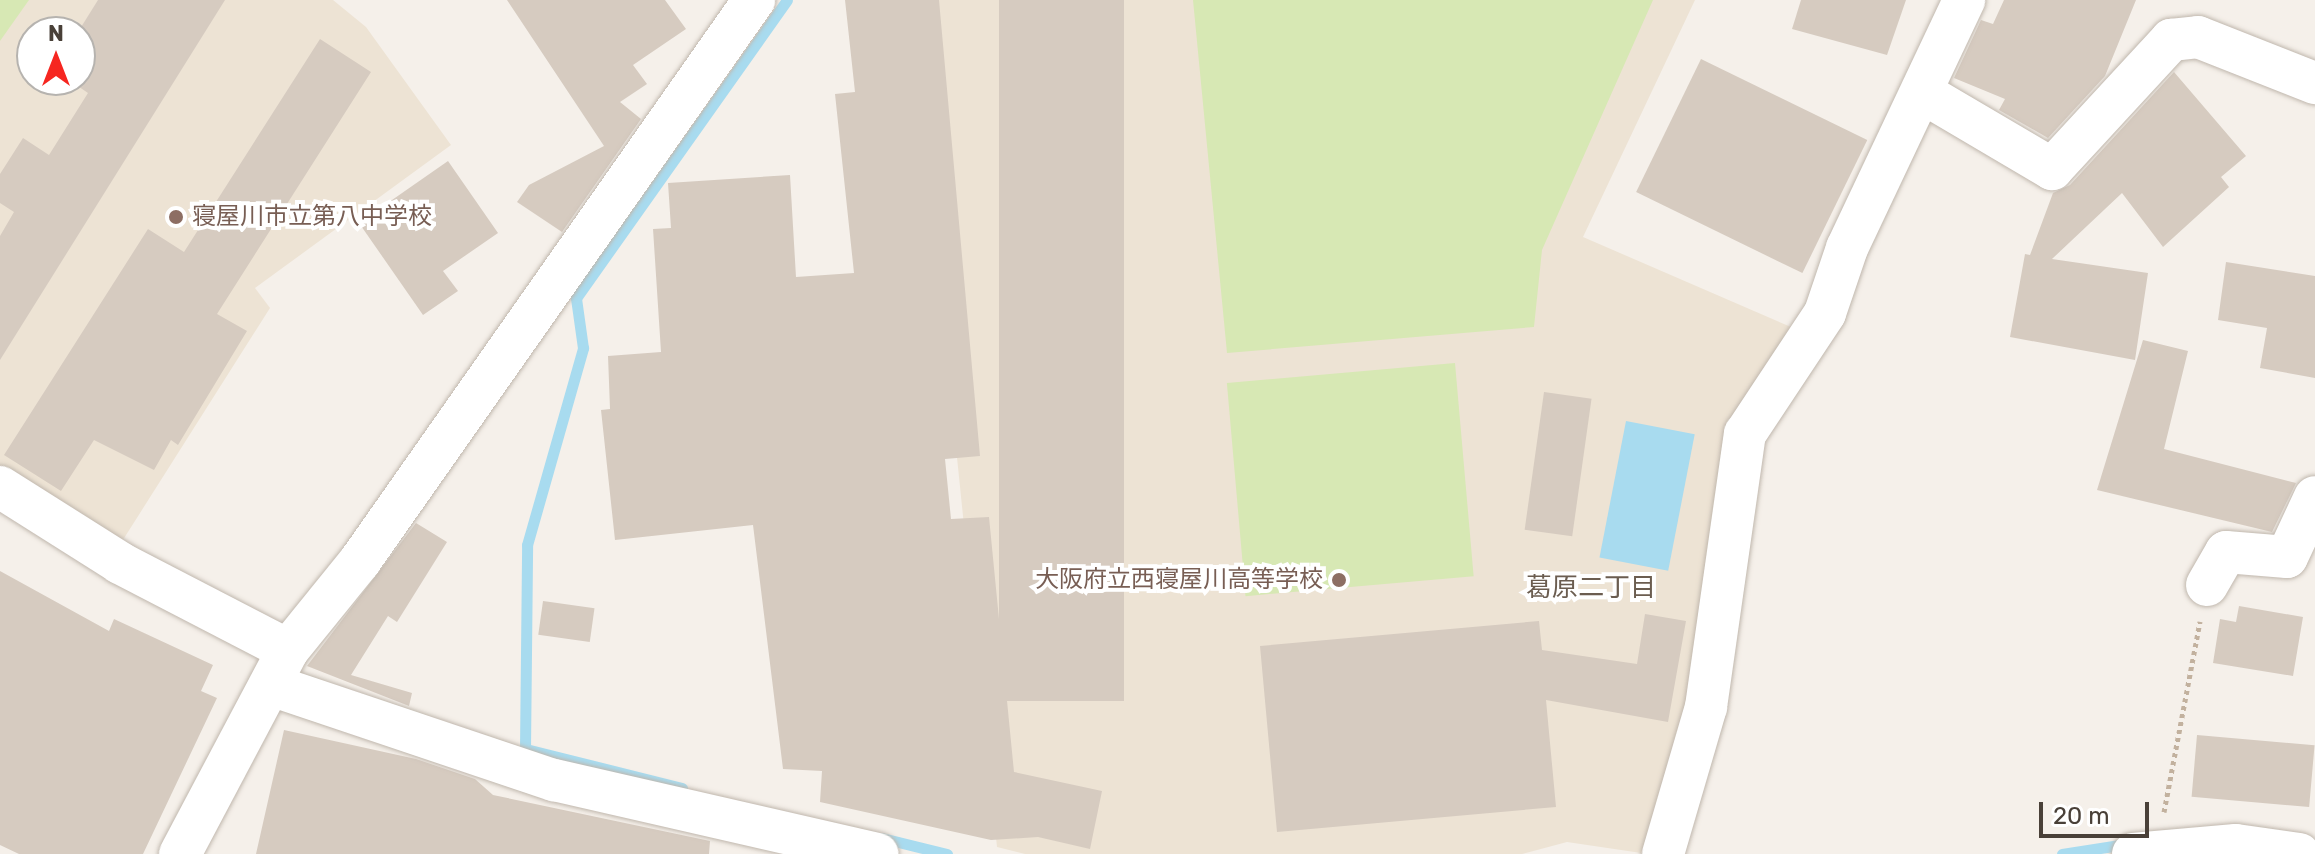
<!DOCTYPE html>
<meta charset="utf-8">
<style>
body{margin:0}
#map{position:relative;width:2315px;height:854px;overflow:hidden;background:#f5f0ea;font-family:Rubik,"Noto Sans JP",sans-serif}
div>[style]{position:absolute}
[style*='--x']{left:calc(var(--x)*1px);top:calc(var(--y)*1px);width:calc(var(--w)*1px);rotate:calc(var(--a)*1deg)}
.education>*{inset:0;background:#ede3d4}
.green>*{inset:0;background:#d7e8b4;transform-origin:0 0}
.water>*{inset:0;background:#a8dbef;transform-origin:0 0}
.stream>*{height:11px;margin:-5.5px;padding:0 5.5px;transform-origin:5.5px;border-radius:5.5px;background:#a8dbef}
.building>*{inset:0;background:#d6cbc0;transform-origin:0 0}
.path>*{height:5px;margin-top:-2.5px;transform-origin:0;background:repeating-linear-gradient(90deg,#c2b19e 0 4px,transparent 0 8px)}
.roads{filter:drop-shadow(0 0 2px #c0b7ad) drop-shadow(0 0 2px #c0b7ad)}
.minor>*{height:42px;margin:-21px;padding:0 21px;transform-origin:21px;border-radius:21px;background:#fff}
.dots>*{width:22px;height:22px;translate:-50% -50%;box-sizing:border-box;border:4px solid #fff;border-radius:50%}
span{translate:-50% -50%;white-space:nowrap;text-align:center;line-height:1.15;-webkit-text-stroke:8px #fff;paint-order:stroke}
.education-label{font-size:24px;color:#785e54}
.left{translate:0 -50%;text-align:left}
.right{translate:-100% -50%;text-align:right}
.neighbourhood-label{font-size:26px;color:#6b5d50}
.north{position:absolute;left:16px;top:16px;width:80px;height:80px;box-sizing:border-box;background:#fff;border:2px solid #b6b3af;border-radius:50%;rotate:0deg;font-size:22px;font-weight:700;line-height:32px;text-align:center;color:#494038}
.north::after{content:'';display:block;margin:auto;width:28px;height:36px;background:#f62620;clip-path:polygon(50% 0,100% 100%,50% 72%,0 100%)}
.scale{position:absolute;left:2039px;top:802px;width:110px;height:36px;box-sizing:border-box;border:4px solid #494038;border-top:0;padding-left:10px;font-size:24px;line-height:28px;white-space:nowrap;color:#494038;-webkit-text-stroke:6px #fff;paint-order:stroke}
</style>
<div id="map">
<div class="education">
<i style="clip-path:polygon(evenodd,0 0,333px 0,366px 27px,451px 145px,255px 288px,270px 308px,121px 543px,0 466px,0 0,32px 32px,80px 32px,80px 80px,32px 80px,32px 32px)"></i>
<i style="clip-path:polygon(910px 0,1695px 0,1583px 237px,1791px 327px,1648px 854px,1567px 842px,1522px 854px,1025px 854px,997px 847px)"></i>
</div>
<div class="green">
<i style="clip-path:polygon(0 0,29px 0,0 41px)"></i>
<i style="clip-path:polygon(1193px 0,1653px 0,1542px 250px,1534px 327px,1227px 353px)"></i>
<i style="left:1455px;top:363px;width:214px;height:229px;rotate:85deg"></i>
</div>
<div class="water">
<i style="left:1626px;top:421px;width:70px;height:139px;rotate:11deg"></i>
</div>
<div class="stream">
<i style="--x:682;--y:788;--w:162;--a:-166"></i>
<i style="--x:525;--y:749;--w:204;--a:-89.4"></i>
<i style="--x:527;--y:545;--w:205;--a:-74.1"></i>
<i style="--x:583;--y:348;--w:50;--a:-98"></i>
<i style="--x:576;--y:298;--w:365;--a:-54.7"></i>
<i style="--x:882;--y:838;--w:67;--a:13.8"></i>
<i style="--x:2062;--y:854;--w:65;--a:-8.9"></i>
</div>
<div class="building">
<i style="clip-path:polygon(98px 0,225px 0,0 360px,0 236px,14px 212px,0 203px,0 174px,23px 138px,49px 155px,88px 93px,69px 80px,80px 80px,78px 32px)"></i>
<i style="clip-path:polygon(507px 0,665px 0,686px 29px,633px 65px,647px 84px,620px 102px,641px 119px,562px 232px,517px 202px,529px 185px,604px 146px)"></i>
<i style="clip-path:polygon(845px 0,939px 0,980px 456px,945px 459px,951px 519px,989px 517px,1014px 772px,1102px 791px,1090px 849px,1038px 837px,991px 840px,820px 802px,822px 771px,783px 769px,753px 525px,615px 540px,601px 410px,610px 409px,608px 356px,661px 352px,653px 229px,671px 228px,668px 183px,790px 175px,796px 277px,854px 273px,835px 94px,855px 92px)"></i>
<i style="left:999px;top:0;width:125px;height:701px"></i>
<i style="clip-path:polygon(1801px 0,1906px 0,1887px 55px,1792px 29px)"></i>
<i style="clip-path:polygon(2004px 0,2136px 0,2105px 76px,2048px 138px,1999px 110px,2005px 99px,1954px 78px,1981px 20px,1993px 24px)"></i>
<i style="clip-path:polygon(320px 39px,371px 72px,217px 314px,247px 331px,178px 445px,171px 440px,154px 470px,94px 440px,61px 491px,4px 455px,148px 229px,184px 252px)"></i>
<i style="left:1701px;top:59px;width:185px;height:148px;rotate:26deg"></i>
<i style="clip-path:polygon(2174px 72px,2246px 156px,2221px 177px,2229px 187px,2163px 247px,2122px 193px,2052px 259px,2148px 273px,2135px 360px,2010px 337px,2025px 254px,2030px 255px,2053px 193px,2070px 185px)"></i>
<i style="clip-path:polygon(448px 161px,498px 233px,443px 271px,458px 291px,423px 315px,359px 223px)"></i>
<i style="clip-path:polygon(2226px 262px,2315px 276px,2315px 378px,2260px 368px,2267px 328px,2218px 320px)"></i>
<i style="clip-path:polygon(2143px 340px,2188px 351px,2164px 449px,2296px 483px,2272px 532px,2097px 490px)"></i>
<i style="left:1544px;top:392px;width:48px;height:139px;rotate:8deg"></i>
<i style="clip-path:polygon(416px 523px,447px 542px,397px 622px,388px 616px,351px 675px,412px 693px,409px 706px,307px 666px)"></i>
<i style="clip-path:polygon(0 571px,109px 631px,114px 619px,213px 665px,201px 691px,217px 698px,143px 854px,19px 854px,0 845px)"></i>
<i style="left:543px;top:601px;width:52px;height:34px;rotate:8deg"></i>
<i style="clip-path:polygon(2239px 606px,2303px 617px,2293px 676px,2213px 663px,2220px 619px,2236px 622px)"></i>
<i style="clip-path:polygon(1645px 614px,1686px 621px,1668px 722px,1546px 700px,1556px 807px,1277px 832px,1260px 646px,1539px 621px,1542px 650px,1637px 664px)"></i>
<i style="clip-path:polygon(284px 730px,416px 759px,475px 779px,493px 795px,710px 841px,709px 854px,256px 854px)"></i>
<i style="left:2197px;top:735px;width:118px;height:62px;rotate:5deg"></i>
</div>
<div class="path">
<i style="--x:2164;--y:812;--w:194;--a:-79.3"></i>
</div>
<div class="roads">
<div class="minor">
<i style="--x:1923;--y:93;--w:150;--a:30.5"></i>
<i style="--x:2052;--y:169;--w:176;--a:-47.3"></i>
<i style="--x:2171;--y:40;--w:27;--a:-6"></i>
<i style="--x:2198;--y:37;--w:126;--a:21.5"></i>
<i style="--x:0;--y:487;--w:142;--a:32.3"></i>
<i style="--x:120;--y:563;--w:189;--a:27.4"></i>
<i style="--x:2207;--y:585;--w:38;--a:-60"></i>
<i style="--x:2226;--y:552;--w:61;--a:4.7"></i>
<i style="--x:2287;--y:557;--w:66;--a:-65"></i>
<i style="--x:271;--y:685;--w:299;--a:18.6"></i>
<i style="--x:554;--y:780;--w:332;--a:12.9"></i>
<i style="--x:180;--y:854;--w:231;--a:-62.1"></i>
<i style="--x:288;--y:650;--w:114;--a:-51"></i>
<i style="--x:360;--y:561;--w:686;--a:-54.92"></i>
<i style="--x:1663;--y:854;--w:153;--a:-73.7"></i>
<i style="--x:1706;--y:707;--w:276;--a:-81.9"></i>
<i style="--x:1745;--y:434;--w:145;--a:-56.5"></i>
<i style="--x:1825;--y:313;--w:69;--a:-71.3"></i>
<i style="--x:1847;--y:248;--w:274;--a:-64.7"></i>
<i style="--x:2133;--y:854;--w:103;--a:-5"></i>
<i style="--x:2236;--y:845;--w:64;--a:8.1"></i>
</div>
</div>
<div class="dots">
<i style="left:176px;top:217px;background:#8d6e63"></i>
<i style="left:1339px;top:580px;background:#8d6e63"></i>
</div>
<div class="education-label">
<span class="left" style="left:192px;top:217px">寝屋川市立第八中学校</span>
<span class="right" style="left:1323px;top:580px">大阪府立西寝屋川高等学校</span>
</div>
<div class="neighbourhood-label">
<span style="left:1591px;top:588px">葛原二丁目</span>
</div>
<div class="north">N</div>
<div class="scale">20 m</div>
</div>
